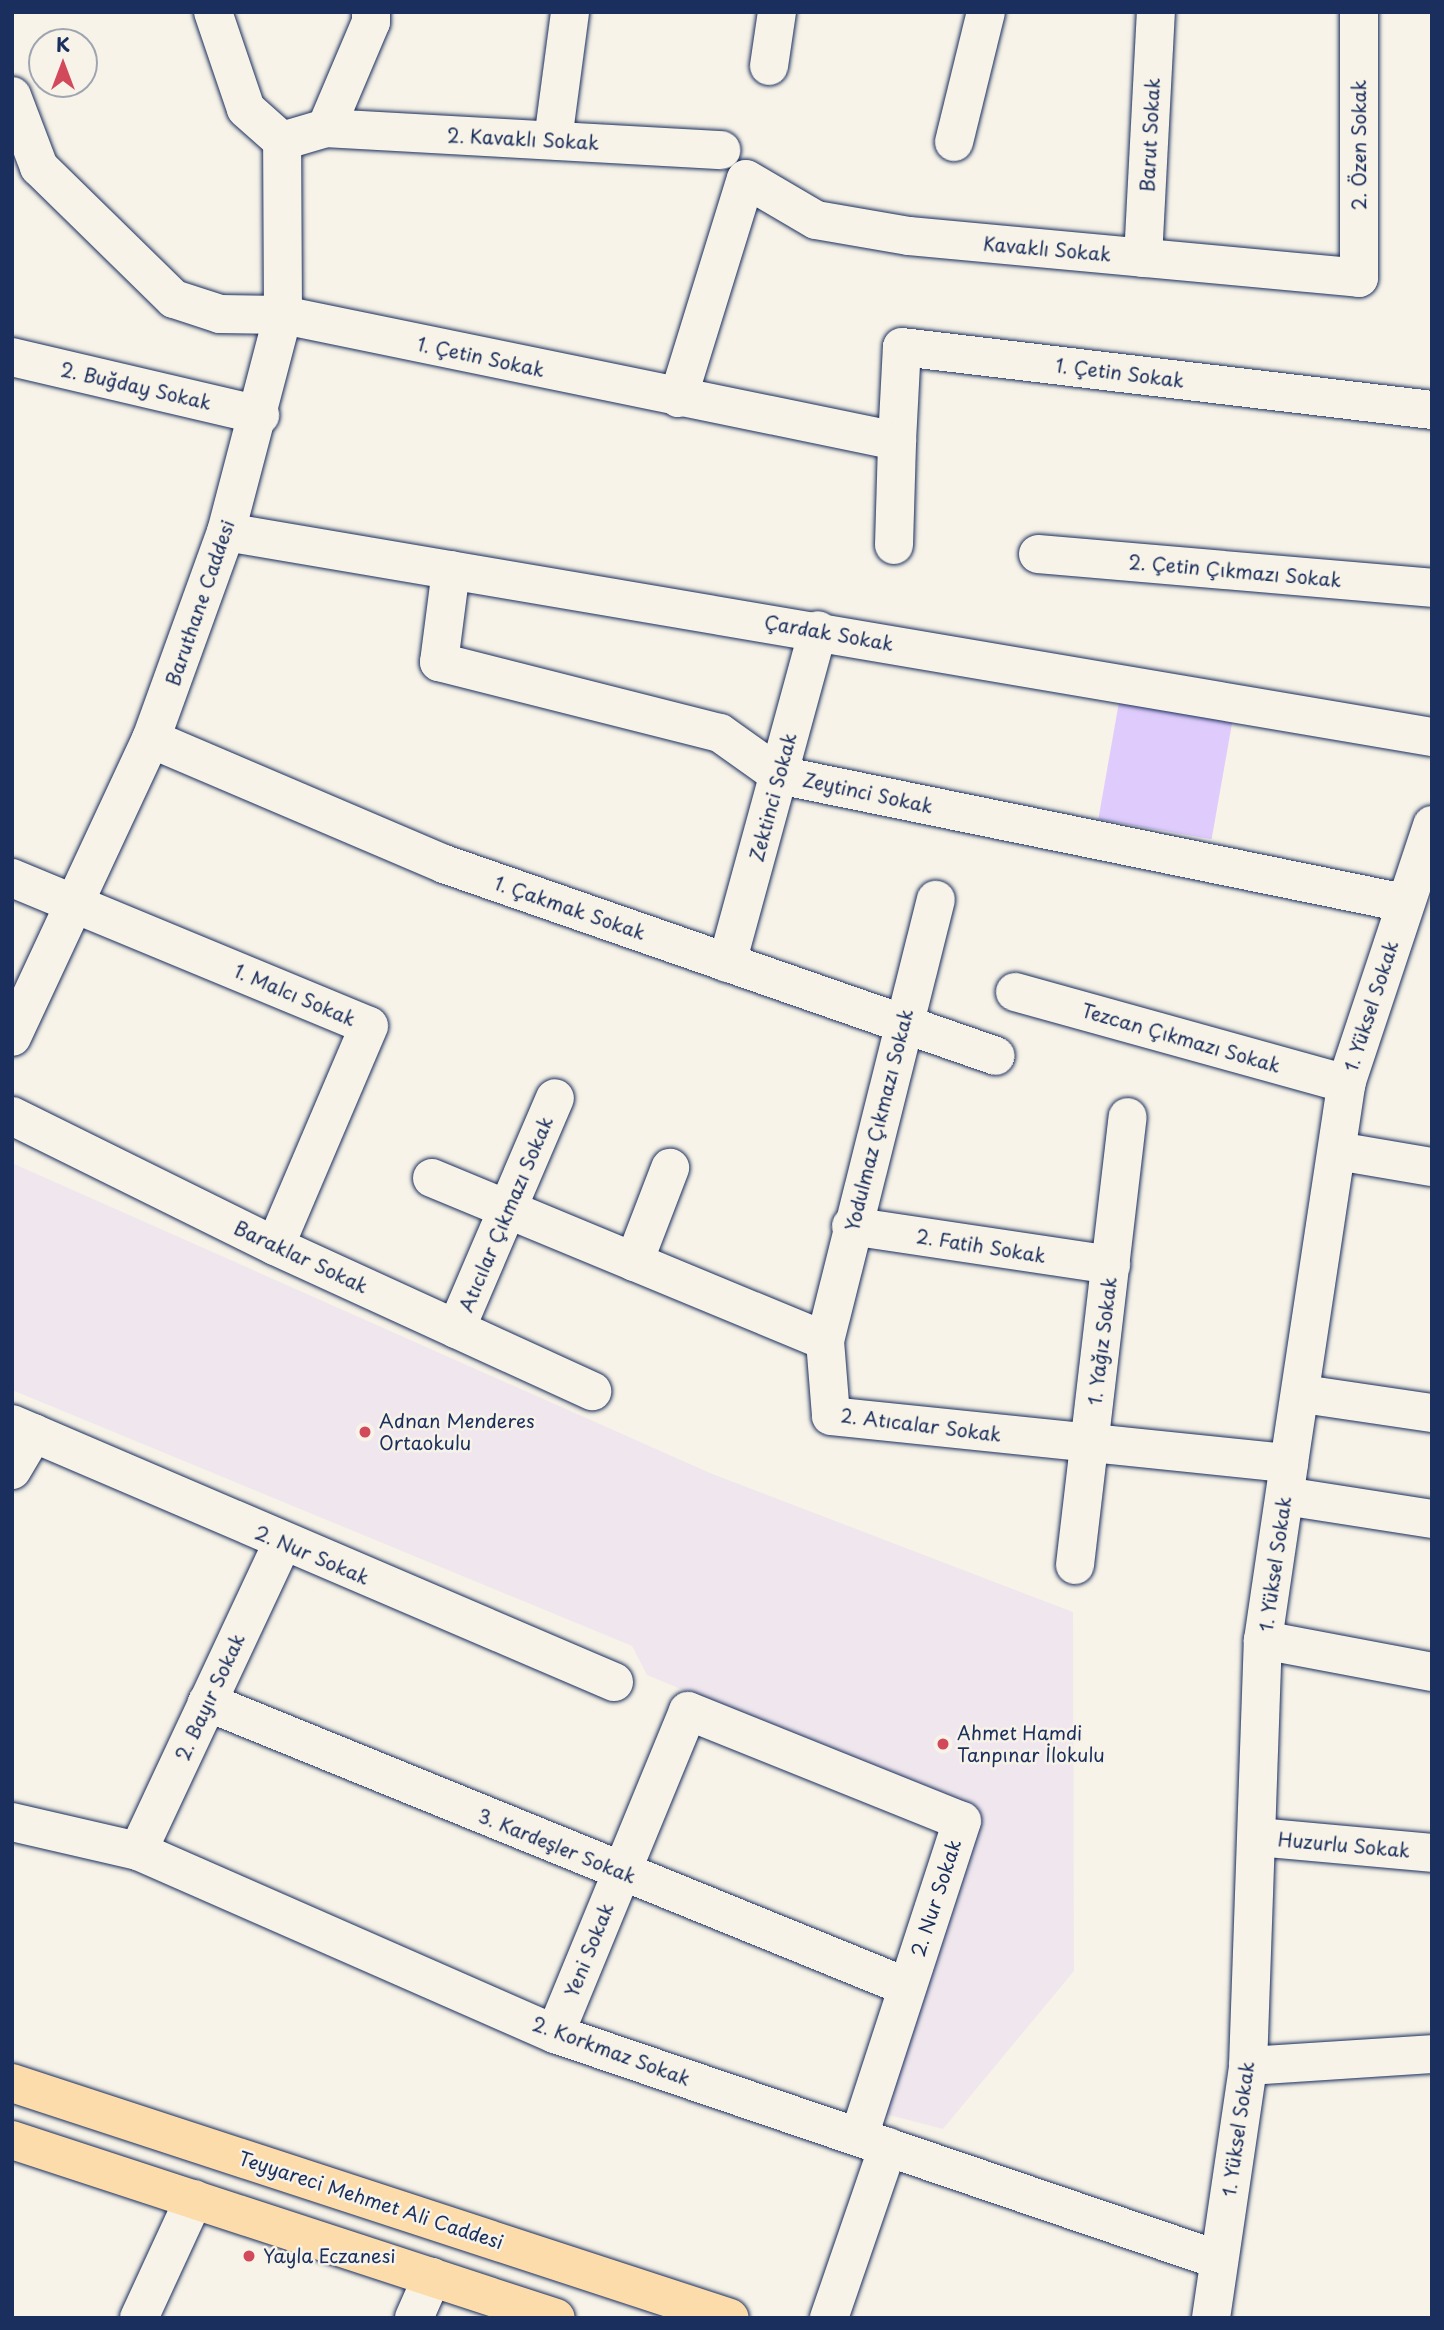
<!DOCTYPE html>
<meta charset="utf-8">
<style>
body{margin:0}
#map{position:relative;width:1444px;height:2330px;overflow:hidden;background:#f7f3e8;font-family:"Playpen Sans",sans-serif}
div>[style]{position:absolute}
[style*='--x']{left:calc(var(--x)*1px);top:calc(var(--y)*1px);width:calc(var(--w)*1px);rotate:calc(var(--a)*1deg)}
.built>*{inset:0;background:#f0e7ee}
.building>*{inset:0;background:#dfccfd;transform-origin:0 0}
.roads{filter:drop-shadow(0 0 2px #1b2f5e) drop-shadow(0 0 2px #1b2f5e)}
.street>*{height:38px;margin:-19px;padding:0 19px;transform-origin:19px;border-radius:19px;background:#f7f3e8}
.secondary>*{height:38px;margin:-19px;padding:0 19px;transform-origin:19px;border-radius:19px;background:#f7f3e8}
.primary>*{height:38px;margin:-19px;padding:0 19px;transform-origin:19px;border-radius:19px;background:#fddcac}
.dots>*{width:19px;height:19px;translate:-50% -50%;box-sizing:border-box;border:4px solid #f7f3e8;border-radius:50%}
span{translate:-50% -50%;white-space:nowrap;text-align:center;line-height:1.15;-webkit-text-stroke:5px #f7f3e8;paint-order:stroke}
.street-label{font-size:19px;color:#1b2f5e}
.poi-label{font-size:19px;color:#1b2f5e}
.left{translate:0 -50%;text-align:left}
.frame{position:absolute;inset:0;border:14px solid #1b2f5e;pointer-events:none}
.north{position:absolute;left:28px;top:28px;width:70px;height:70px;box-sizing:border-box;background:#f7f3e8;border:2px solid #9fa5b1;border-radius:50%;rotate:0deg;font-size:19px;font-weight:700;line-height:28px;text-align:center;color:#1b2f5e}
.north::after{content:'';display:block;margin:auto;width:24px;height:32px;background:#d1495b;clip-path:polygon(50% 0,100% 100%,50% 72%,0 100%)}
</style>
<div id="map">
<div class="built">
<i style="clip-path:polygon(12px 1163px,710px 1473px,1073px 1612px,1074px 1971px,943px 2129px,881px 2113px,979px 1813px,647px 1675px,632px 1646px,12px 1390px)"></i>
</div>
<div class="building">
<i style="left:1119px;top:702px;width:115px;height:119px;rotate:10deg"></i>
</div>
<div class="roads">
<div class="street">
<i style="--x:213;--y:12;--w:102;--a:71.2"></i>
<i style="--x:246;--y:109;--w:48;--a:41.6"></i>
<i style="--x:282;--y:141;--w:46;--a:-16.5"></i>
<i style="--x:326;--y:128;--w:115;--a:-67"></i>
<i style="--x:371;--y:22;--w:10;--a:-90"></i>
<i style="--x:769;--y:66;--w:55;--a:-81.6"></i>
<i style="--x:12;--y:96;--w:76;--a:69.2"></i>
<i style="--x:39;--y:167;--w:189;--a:44.4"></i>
<i style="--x:174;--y:299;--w:48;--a:18.1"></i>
<i style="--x:220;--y:314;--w:63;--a:0.9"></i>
<i style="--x:283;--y:315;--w:627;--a:11.6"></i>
<i style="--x:897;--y:441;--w:94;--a:-87"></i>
<i style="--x:902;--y:347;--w:534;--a:6.78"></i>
<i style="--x:326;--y:128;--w:396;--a:3.2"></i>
<i style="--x:553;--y:140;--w:129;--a:-82.4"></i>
<i style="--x:954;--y:142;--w:134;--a:-76.2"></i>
<i style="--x:1143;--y:258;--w:246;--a:-87"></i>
<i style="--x:12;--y:357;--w:255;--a:13.2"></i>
<i style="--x:678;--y:398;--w:229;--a:-72.8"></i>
<i style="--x:746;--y:179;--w:81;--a:30.4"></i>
<i style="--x:816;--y:220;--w:94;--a:9.8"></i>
<i style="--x:909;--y:236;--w:452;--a:5.3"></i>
<i style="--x:1359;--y:278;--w:266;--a:-90"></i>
<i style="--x:226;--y:532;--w:1223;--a:9.65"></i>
<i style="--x:894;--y:545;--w:104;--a:-88.3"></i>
<i style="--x:1038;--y:554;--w:395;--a:4.9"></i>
<i style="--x:451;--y:570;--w:93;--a:97.4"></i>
<i style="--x:439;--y:662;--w:290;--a:14.2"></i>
<i style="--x:720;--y:733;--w:72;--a:35.4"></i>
<i style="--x:779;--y:775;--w:638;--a:11.57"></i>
<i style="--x:151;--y:739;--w:319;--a:23.1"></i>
<i style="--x:444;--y:864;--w:584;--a:19.18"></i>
<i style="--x:12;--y:878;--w:386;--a:22.5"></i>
<i style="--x:369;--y:1026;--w:239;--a:113.1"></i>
<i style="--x:727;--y:963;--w:345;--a:-74.7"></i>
<i style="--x:1015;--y:992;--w:344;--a:15.5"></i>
<i style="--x:12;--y:1116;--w:293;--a:26.3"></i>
<i style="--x:275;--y:1246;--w:349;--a:24.6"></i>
<i style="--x:1337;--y:1151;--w:96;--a:9.6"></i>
<i style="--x:432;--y:1178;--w:425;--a:22.5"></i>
<i style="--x:825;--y:1341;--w:75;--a:85.4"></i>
<i style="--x:831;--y:1416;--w:460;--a:5.9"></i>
<i style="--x:851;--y:1226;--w:263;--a:8.5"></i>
<i style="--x:634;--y:1262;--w:101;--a:-69"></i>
<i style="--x:456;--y:1329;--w:251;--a:-66.8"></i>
<i style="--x:825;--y:1341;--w:455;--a:-75.9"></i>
<i style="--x:1303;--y:1394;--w:130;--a:8.4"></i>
<i style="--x:12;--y:1424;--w:655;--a:23.2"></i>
<i style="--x:12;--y:1470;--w:43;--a:-59.3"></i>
<i style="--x:1285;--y:1496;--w:149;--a:8.9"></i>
<i style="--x:1075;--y:1565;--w:451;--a:-83.3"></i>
<i style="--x:1263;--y:1640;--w:172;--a:10.7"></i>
<i style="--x:207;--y:1702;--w:756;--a:22.15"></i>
<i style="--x:12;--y:1822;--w:129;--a:13"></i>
<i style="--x:138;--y:1851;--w:455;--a:23.7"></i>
<i style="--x:555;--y:2034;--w:701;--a:18.8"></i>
<i style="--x:1257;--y:1837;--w:176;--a:5.2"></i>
<i style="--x:138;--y:1851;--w:340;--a:-64.9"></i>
<i style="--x:555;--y:2034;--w:349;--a:-67.6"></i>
<i style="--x:688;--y:1711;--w:295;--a:21.9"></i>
<i style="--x:962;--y:1821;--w:332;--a:108.1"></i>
<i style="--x:1248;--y:2066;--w:184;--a:-3.7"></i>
<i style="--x:139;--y:2318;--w:131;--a:-65.2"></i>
<i style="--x:414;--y:2318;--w:45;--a:-66.3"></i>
<i style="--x:829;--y:2318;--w:181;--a:-71"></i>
<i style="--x:1211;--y:2318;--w:255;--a:-81.6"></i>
<i style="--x:1248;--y:2066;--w:426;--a:-88"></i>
<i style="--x:1263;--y:1640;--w:179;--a:-81.6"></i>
<i style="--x:1289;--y:1463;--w:383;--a:-81.4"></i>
<i style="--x:1346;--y:1084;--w:273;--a:-71.6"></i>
</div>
<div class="secondary">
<i style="--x:12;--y:1037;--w:329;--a:-65"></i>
<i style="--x:151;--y:739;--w:220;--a:-70.1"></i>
<i style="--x:226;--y:532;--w:224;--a:-75.3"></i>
<i style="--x:283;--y:315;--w:174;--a:-90.3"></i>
</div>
<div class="primary">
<i style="--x:12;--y:2083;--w:755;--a:18.12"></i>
<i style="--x:12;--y:2140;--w:572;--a:18.12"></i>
</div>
</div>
<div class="dots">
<i style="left:365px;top:1432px;background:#d1495b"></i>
<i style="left:943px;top:1744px;background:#d1495b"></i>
<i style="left:249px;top:2256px;background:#d1495b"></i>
</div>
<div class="street-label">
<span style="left:1150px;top:135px;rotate:-87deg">Barut Sokak</span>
<span style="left:523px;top:139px;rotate:3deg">2. Kavaklı Sokak</span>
<span style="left:1359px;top:145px;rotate:-90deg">2. Özen Sokak</span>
<span style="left:1047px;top:249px;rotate:5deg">Kavaklı Sokak</span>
<span style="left:481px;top:357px;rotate:12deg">1. Çetin Sokak</span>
<span style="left:1120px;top:373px;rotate:7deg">1. Çetin Sokak</span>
<span style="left:136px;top:386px;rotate:13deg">2. Buğday Sokak</span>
<span style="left:1235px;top:571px;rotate:5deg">2. Çetin Çıkmazı Sokak</span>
<span style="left:200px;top:603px;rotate:-71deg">Baruthane Caddesi</span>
<span style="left:829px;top:633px;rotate:10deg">Çardak Sokak</span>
<span style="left:868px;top:793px;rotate:12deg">Zeytinci Sokak</span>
<span style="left:773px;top:797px;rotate:-75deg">Zektinci Sokak</span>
<span style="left:570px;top:908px;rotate:19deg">1. Çakmak Sokak</span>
<span style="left:295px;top:995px;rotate:23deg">1. Malcı Sokak</span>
<span style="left:1371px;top:1006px;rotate:-72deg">1. Yüksel Sokak</span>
<span style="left:1181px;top:1038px;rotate:16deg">Tezcan Çıkmazı Sokak</span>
<span style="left:879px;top:1120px;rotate:-76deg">Yodulmaz Çıkmazı Sokak</span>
<span style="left:506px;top:1214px;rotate:-67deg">Atıcılar Çıkmazı Sokak</span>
<span style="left:981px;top:1246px;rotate:9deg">2. Fatih Sokak</span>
<span style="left:301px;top:1257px;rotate:25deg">Baraklar Sokak</span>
<span style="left:1102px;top:1341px;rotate:-83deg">1. Yağız Sokak</span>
<span style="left:921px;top:1425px;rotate:7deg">2. Atıcalar Sokak</span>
<span style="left:312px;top:1555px;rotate:23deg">2. Nur Sokak</span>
<span style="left:1275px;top:1564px;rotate:-82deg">1. Yüksel Sokak</span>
<span style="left:210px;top:1697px;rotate:-65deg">2. Bayır Sokak</span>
<span style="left:1344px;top:1845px;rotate:5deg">Huzurlu Sokak</span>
<span style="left:557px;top:1846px;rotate:22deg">3. Kardeşler Sokak</span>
<span style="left:936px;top:1898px;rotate:-72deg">2. Nur Sokak</span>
<span style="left:589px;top:1950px;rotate:-68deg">Yeni Sokak</span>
<span style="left:611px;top:2051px;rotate:20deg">2. Korkmaz Sokak</span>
<span style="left:1238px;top:2129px;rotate:-82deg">1. Yüksel Sokak</span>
<span style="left:371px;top:2200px;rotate:18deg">Teyyareci Mehmet Ali Caddesi</span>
</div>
<div class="poi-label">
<span class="left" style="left:379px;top:1432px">Adnan Menderes<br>Ortaokulu</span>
<span class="left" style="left:957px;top:1744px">Ahmet Hamdi<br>Tanpınar İlokulu</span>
<span class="left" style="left:263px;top:2256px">Yayla Eczanesi</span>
</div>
<div class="frame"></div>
<div class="north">K</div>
</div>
